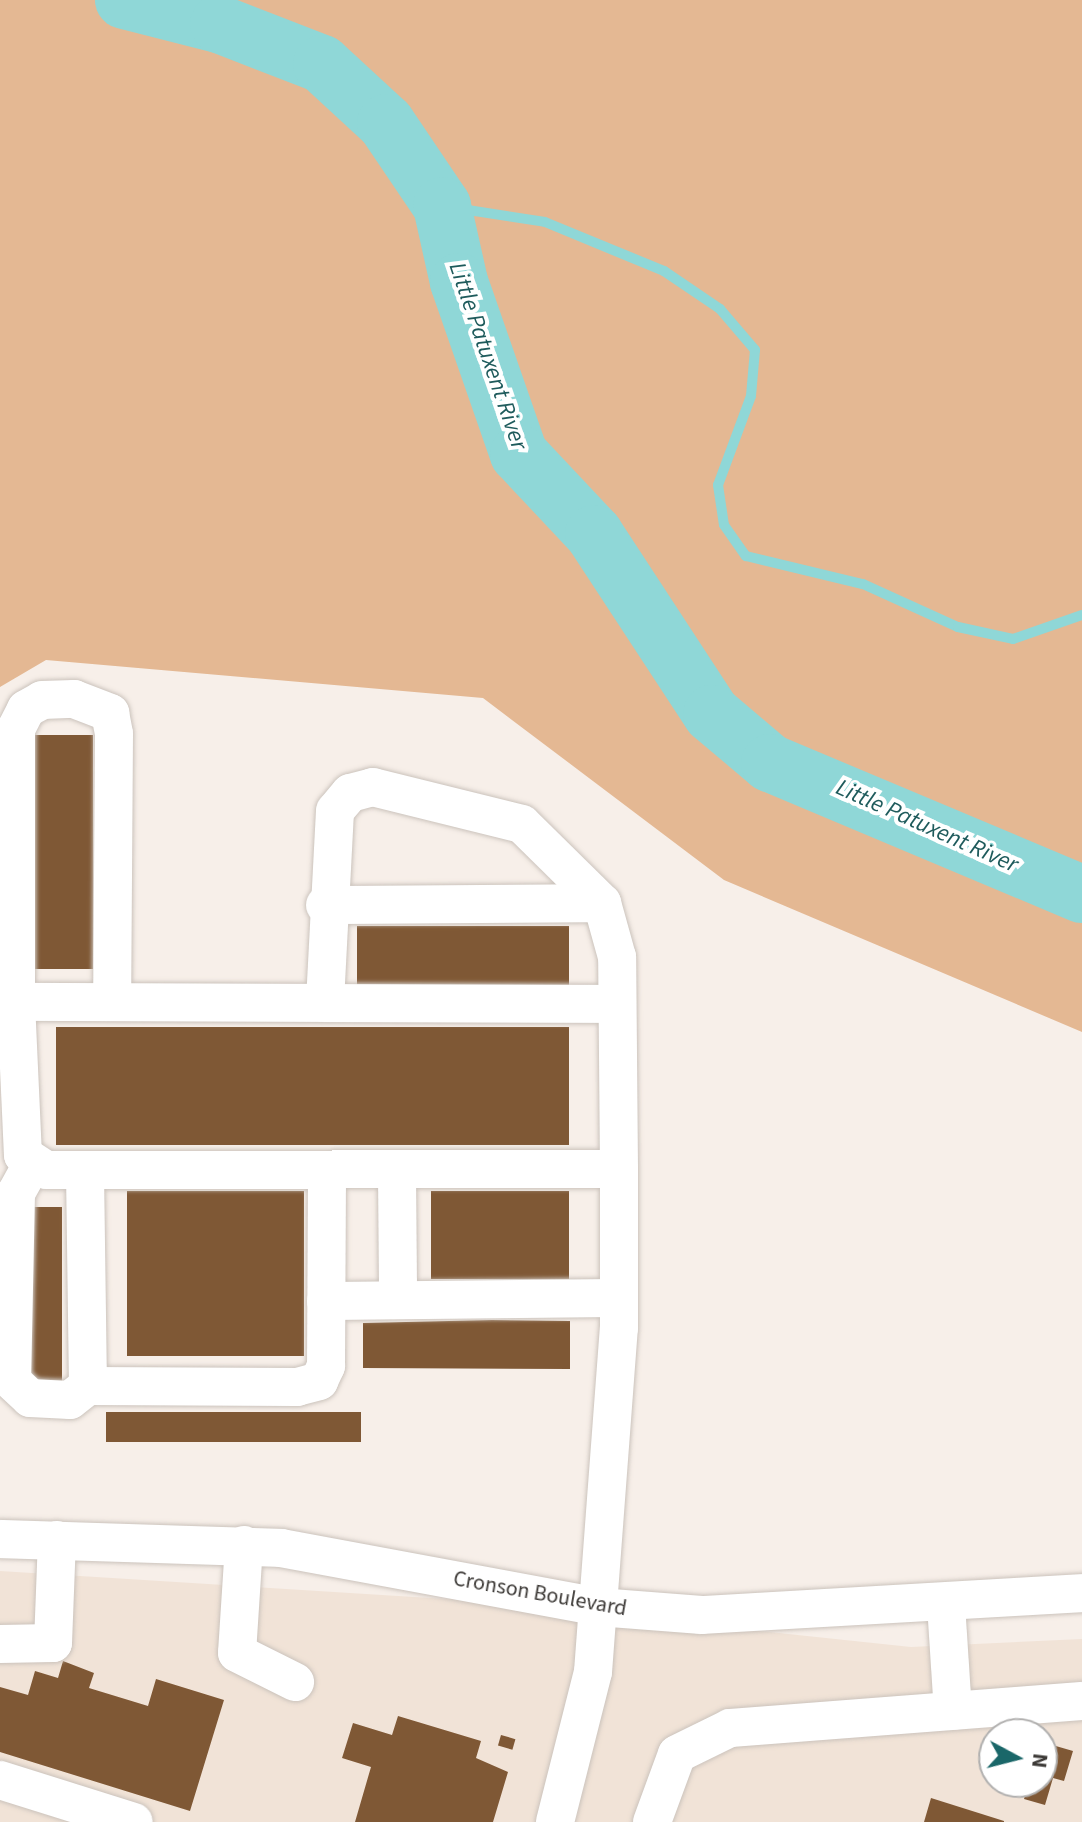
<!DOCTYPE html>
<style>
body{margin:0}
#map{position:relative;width:1082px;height:1822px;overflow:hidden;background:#f7efe9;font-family:"Source Sans 3",sans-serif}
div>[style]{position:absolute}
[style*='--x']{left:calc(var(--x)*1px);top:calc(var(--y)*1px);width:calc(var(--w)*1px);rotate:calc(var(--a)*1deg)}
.built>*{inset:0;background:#f1e3d7}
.forest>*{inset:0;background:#e4b893}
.stream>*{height:10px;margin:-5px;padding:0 5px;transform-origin:5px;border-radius:5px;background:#8fd7d7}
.river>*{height:58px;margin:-29px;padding:0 29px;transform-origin:29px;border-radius:29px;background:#8fd7d7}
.building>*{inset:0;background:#7f5835;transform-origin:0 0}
.roads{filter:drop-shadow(0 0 2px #cbc3bc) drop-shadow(0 0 2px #cbc3bc)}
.minor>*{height:38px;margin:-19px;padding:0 19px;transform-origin:19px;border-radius:19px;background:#fff}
span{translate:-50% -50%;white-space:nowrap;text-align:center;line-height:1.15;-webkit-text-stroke:8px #fff;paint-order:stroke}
.street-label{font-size:22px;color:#3d3a37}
.water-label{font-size:24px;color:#1f5b5c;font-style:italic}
.north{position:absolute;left:978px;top:1718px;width:80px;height:80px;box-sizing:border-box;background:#fff;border:2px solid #b1b0af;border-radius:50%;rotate:97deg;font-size:22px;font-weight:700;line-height:32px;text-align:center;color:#3d3a37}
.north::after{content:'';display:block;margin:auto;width:28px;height:36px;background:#1a6769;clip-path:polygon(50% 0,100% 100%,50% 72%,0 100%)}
</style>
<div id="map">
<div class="built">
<i style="clip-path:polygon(evenodd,0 1571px,478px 1601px,911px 1647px,1082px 1639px,1082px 1822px,0 1822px,0 1571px,994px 1734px,1042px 1734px,1042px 1782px,994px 1782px,994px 1734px)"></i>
</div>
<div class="forest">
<i style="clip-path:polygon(0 0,1082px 0,1082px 1032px,724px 880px,483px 698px,46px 660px,0 687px)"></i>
</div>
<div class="stream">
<i style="--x:442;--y:206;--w:104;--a:8.8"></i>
<i style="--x:545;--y:222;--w:129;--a:22.4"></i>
<i style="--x:664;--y:271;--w:68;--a:34.2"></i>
<i style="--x:720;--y:309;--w:54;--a:49.5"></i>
<i style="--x:755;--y:350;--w:46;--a:95"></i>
<i style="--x:751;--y:396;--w:95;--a:110.3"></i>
<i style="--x:718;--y:485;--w:40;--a:81.5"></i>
<i style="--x:724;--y:525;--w:38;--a:55"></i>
<i style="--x:746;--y:556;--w:120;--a:13.5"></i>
<i style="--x:863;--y:584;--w:104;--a:24.4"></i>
<i style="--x:958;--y:627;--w:56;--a:12.3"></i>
<i style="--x:1013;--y:639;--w:73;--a:-19.2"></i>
</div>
<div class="river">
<i style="--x:124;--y:0;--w:98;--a:14.2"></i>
<i style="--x:219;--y:24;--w:110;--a:21.2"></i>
<i style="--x:322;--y:64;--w:87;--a:42.7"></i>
<i style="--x:386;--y:123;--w:100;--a:56"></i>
<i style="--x:442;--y:206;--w:78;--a:77.4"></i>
<i style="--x:459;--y:282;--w:182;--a:70.8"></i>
<i style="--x:519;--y:454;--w:110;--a:46.8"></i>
<i style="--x:594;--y:534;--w:215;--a:56.8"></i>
<i style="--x:712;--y:714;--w:76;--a:40.2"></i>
<i style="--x:770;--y:763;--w:338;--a:22.8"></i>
</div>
<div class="building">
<i style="left:33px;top:735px;width:60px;height:234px"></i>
<i style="left:357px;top:926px;width:212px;height:59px"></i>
<i style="left:56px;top:1027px;width:513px;height:118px"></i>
<i style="left:304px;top:1191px;width:165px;height:177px;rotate:90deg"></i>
<i style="left:569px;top:1191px;width:88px;height:138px;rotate:90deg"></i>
<i style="left:31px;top:1207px;width:31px;height:175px"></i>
<i style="clip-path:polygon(492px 1320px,570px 1321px,570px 1369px,363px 1368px,363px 1323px)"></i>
<i style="left:106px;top:1412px;width:255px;height:30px"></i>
<i style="clip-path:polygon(63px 1661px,94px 1673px,89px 1688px,148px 1706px,156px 1679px,224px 1700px,190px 1811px,0 1752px,0 1687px,28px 1695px,35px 1671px,58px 1678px)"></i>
<i style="clip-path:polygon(398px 1716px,481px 1741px,476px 1758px,508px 1772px,493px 1822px,355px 1822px,371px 1767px,342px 1758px,353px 1723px,392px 1735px)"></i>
<i style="left:501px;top:1735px;width:15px;height:11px;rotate:16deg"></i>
<i style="clip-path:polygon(1042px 1742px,1073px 1751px,1064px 1781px,1053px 1778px,1045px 1805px,1024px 1799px,1029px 1782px,1042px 1782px)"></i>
<i style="clip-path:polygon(931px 1798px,1004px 1821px,1004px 1822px,924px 1822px)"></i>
</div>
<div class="roads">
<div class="minor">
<i style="--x:325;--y:905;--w:277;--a:-0.4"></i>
<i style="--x:16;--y:1002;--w:273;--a:-90"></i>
<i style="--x:16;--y:729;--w:22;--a:-63"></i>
<i style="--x:26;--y:709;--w:18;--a:-29"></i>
<i style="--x:42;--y:700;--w:32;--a:-2"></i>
<i style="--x:74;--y:699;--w:39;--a:21"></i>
<i style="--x:110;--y:713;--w:21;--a:79"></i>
<i style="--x:114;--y:734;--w:267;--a:90.4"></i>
<i style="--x:325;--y:1003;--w:292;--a:0.2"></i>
<i style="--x:31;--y:1166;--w:31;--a:119"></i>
<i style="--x:16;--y:1193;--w:188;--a:91.2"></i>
<i style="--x:12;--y:1381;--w:25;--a:43"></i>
<i style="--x:30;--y:1398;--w:40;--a:2.9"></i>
<i style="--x:70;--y:1400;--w:23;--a:-38"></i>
<i style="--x:85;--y:1172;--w:214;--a:89.2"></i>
<i style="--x:88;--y:1386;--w:209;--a:0.3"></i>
<i style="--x:297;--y:1387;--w:23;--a:-15"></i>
<i style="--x:319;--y:1381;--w:17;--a:-65"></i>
<i style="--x:326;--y:1366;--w:195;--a:-89.7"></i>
<i style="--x:397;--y:1173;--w:127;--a:89.5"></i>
<i style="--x:326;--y:1301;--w:293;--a:-0.6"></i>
<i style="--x:0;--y:1539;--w:281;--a:1.8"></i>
<i style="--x:281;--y:1548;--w:322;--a:10.5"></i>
<i style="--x:598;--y:1607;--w:104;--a:4.4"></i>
<i style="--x:702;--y:1615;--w:381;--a:-3.3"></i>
<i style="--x:244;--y:1545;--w:108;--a:93.7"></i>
<i style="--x:237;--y:1653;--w:65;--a:26.6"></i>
<i style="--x:946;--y:1604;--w:107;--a:86.3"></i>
<i style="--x:0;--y:1644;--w:53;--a:-1.1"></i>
<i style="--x:53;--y:1643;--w:103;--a:-87.8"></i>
<i style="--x:0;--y:1780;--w:140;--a:17.4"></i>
<i style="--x:555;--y:1822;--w:155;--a:-75.8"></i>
<i style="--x:593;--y:1672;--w:345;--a:-85.7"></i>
<i style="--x:619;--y:1328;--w:159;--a:-90"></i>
<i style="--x:619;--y:1169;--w:212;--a:-90.5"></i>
<i style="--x:617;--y:957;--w:56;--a:-105.5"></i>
<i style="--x:602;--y:903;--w:112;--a:-135.4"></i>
<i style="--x:522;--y:824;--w:154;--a:-166.1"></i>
<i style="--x:373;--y:787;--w:24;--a:165"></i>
<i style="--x:350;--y:793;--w:23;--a:130"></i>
<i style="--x:335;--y:811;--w:192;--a:93"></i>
<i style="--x:325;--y:1003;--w:309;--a:-179.8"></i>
<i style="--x:16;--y:1002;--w:153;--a:87.4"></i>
<i style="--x:23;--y:1155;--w:27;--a:33"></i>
<i style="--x:46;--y:1170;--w:573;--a:-0.1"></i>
<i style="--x:652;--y:1822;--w:72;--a:-69.8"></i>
<i style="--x:677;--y:1754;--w:59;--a:-26.1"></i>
<i style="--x:730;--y:1728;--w:353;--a:-4.4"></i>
</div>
</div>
<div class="street-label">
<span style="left:540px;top:1594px;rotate:10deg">Cronson Boulevard</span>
</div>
<div class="water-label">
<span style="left:488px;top:356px;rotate:71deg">Little Patuxent River</span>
<span style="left:927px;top:826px;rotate:24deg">Little Patuxent River</span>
</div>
<div class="north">N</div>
</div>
